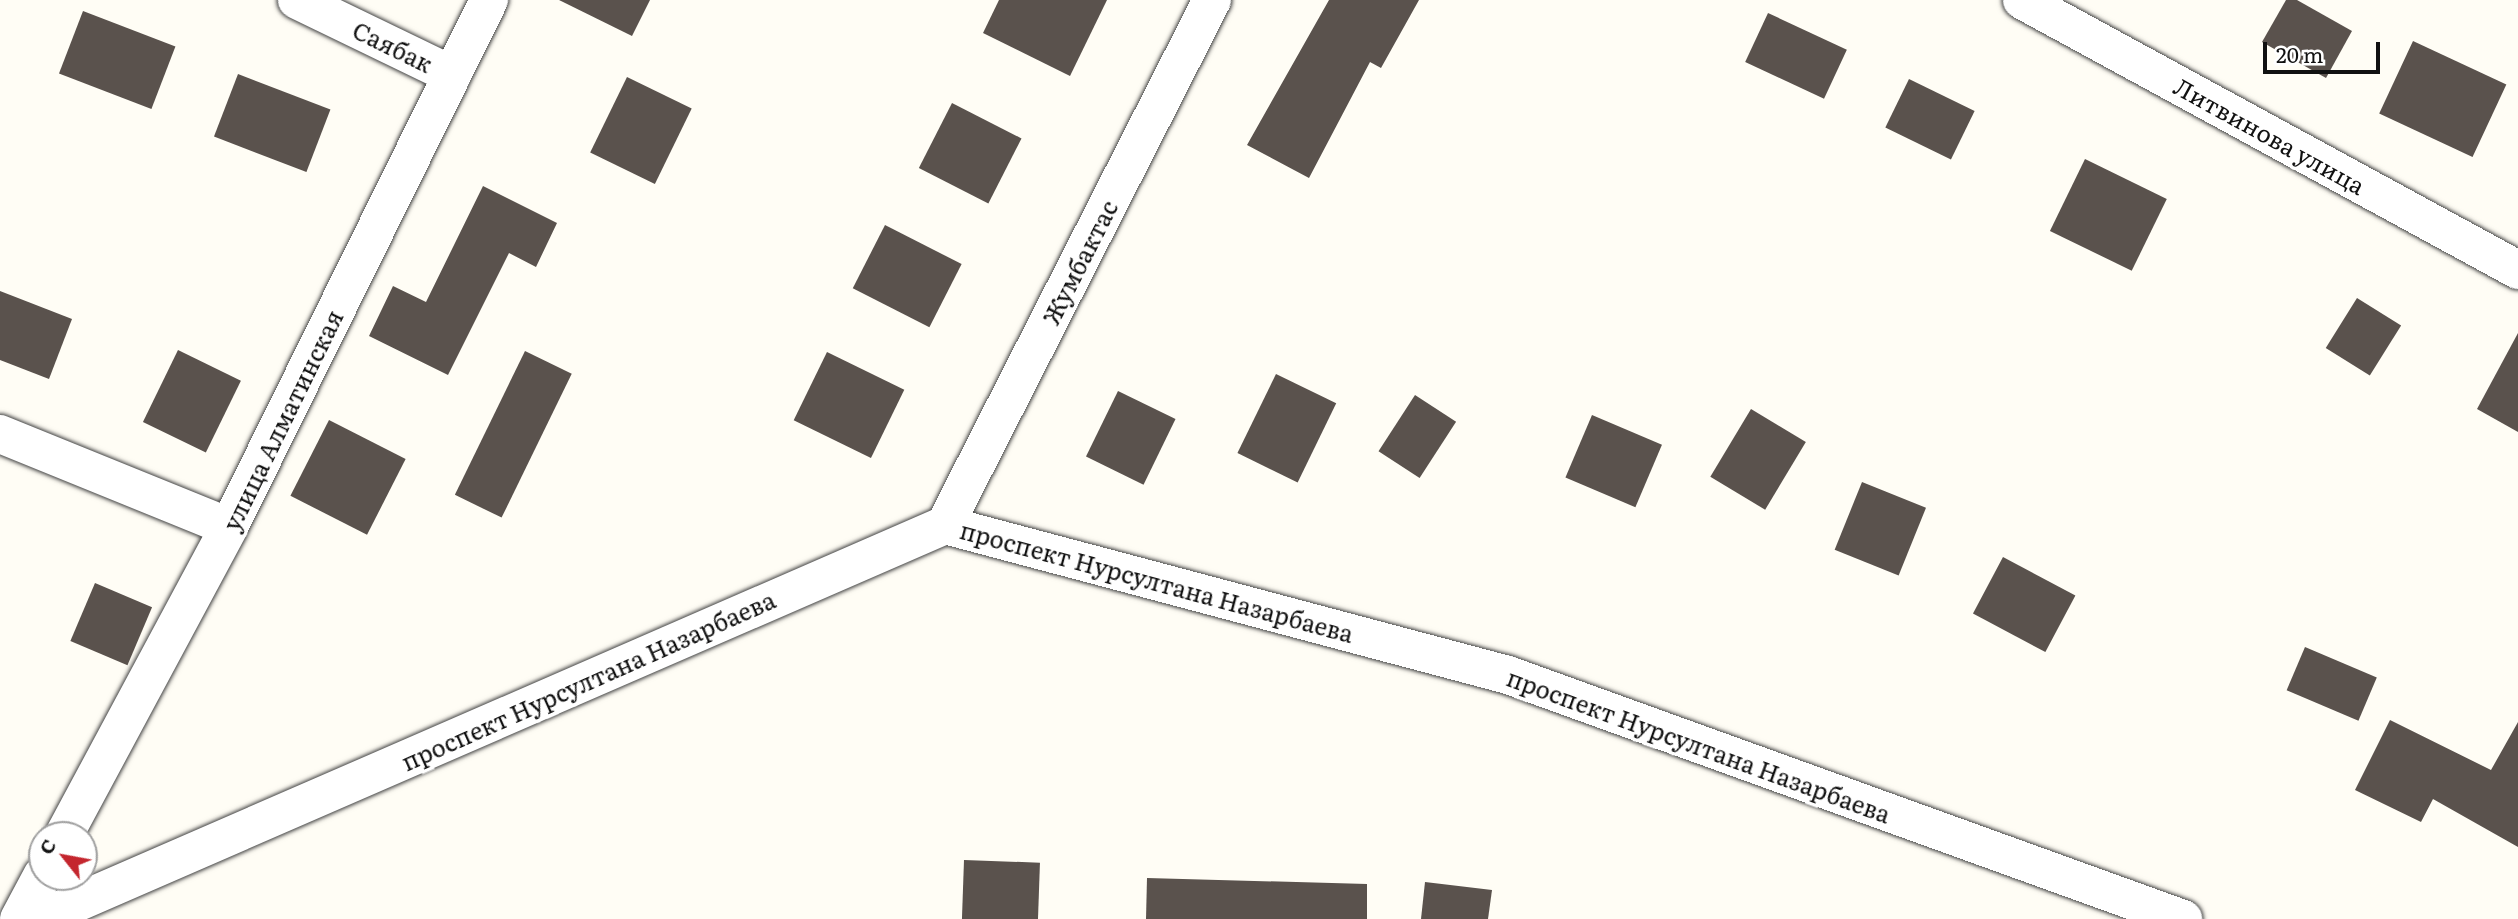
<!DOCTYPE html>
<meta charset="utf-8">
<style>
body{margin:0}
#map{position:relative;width:2518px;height:919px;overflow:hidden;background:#fffdf5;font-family:Literata,serif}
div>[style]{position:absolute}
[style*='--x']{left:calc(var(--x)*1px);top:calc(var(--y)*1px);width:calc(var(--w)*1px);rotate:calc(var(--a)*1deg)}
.building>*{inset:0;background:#5a524d;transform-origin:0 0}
.roads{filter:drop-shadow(0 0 2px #444) drop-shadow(0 0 2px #444)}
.minor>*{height:38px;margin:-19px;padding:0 19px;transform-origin:19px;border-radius:19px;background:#fff}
span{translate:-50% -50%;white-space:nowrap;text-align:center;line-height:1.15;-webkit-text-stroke:7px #fff;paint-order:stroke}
.street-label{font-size:24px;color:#111}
.north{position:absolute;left:28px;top:821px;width:70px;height:70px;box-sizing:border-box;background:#fff;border:2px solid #a0a0a0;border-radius:50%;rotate:301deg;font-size:19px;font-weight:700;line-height:28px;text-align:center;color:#111}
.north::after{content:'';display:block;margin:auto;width:24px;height:32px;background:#c4262e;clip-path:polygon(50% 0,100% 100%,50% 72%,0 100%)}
.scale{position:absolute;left:2263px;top:42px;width:117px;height:32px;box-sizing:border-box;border:4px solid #111;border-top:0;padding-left:9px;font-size:21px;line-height:24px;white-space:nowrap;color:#111;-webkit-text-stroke:5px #fff;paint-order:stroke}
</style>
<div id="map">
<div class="building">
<i style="clip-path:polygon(559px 0,650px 0,632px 36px)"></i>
<i style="clip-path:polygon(999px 0,1107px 0,1070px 76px,983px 33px)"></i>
<i style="clip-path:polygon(1329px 0,1419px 0,1381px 68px,1370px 62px,1309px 178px,1247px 145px)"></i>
<i style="clip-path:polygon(2286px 0,2297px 0,2352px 31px,2326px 78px,2262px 42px)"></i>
<i style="left:83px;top:11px;width:99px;height:67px;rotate:21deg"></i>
<i style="left:1768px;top:13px;width:87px;height:54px;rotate:25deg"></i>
<i style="left:2413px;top:41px;width:103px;height:80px;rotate:25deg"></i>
<i style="left:238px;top:74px;width:99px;height:67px;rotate:21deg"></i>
<i style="left:627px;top:77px;width:72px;height:84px;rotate:26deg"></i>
<i style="left:1909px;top:79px;width:73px;height:54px;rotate:26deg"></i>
<i style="left:952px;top:103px;width:78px;height:73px;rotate:27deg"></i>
<i style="left:2085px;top:159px;width:91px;height:80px;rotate:26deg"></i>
<i style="clip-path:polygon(483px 186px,557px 223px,536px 267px,509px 253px,448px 375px,369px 336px,393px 286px,426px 302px)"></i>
<i style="left:885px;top:225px;width:86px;height:71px;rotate:27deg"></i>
<i style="clip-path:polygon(0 291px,72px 319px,49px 379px,0 360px)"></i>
<i style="left:2357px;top:298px;width:52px;height:59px;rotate:32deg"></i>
<i style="clip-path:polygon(2518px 333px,2518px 432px,2477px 409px)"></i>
<i style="left:178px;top:350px;width:70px;height:80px;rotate:26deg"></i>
<i style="left:525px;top:351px;width:52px;height:160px;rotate:26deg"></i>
<i style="left:827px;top:352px;width:86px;height:76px;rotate:26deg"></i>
<i style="left:1276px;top:374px;width:67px;height:88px;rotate:26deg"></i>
<i style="left:1118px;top:391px;width:64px;height:73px;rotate:26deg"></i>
<i style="left:1415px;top:395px;width:49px;height:67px;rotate:33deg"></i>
<i style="left:1751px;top:409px;width:64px;height:79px;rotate:31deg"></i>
<i style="left:1592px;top:415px;width:76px;height:68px;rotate:23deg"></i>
<i style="left:329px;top:420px;width:86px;height:85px;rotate:27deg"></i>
<i style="left:1862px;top:482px;width:69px;height:73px;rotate:22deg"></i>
<i style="left:2003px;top:557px;width:82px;height:64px;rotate:28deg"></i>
<i style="left:95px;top:583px;width:62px;height:63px;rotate:23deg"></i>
<i style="left:2305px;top:647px;width:78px;height:47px;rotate:23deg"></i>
<i style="clip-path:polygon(2390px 720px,2491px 770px,2518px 722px,2518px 847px,2433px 799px,2421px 822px,2355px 790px)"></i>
<i style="left:964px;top:860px;width:76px;height:59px;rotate:2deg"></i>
<i style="clip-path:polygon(1147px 878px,1367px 884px,1367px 919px,1146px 919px)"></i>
<i style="clip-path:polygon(1425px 882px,1492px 890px,1488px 919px,1421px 919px)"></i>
</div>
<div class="roads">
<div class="minor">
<i style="--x:297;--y:0;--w:172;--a:25.8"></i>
<i style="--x:2022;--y:0;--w:565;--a:28.56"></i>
<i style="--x:0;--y:434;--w:247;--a:22.1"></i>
<i style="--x:945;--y:525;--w:589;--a:-63.04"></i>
<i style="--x:64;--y:835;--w:349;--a:-61.8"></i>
<i style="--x:229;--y:527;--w:588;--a:-63.74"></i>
<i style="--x:19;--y:919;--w:49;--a:-61.9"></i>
<i style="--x:39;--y:919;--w:988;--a:-23.5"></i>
<i style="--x:945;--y:525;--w:583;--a:14.92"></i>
<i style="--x:1508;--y:675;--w:718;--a:19.87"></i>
</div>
</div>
<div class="street-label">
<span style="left:393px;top:46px;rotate:26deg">Саябак</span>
<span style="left:2270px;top:135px;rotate:29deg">Литвинова улица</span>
<span style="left:1079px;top:262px;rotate:-63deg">Жумбактас</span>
<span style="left:282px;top:420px;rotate:-64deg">улица Алматинская</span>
<span style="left:1157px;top:581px;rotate:15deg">проспект Нурсултана Назарбаева</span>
<span style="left:588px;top:680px;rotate:-24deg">проспект Нурсултана Назарбаева</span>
<span style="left:1699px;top:745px;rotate:20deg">проспект Нурсултана Назарбаева</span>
</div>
<div class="north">С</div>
<div class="scale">20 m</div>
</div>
